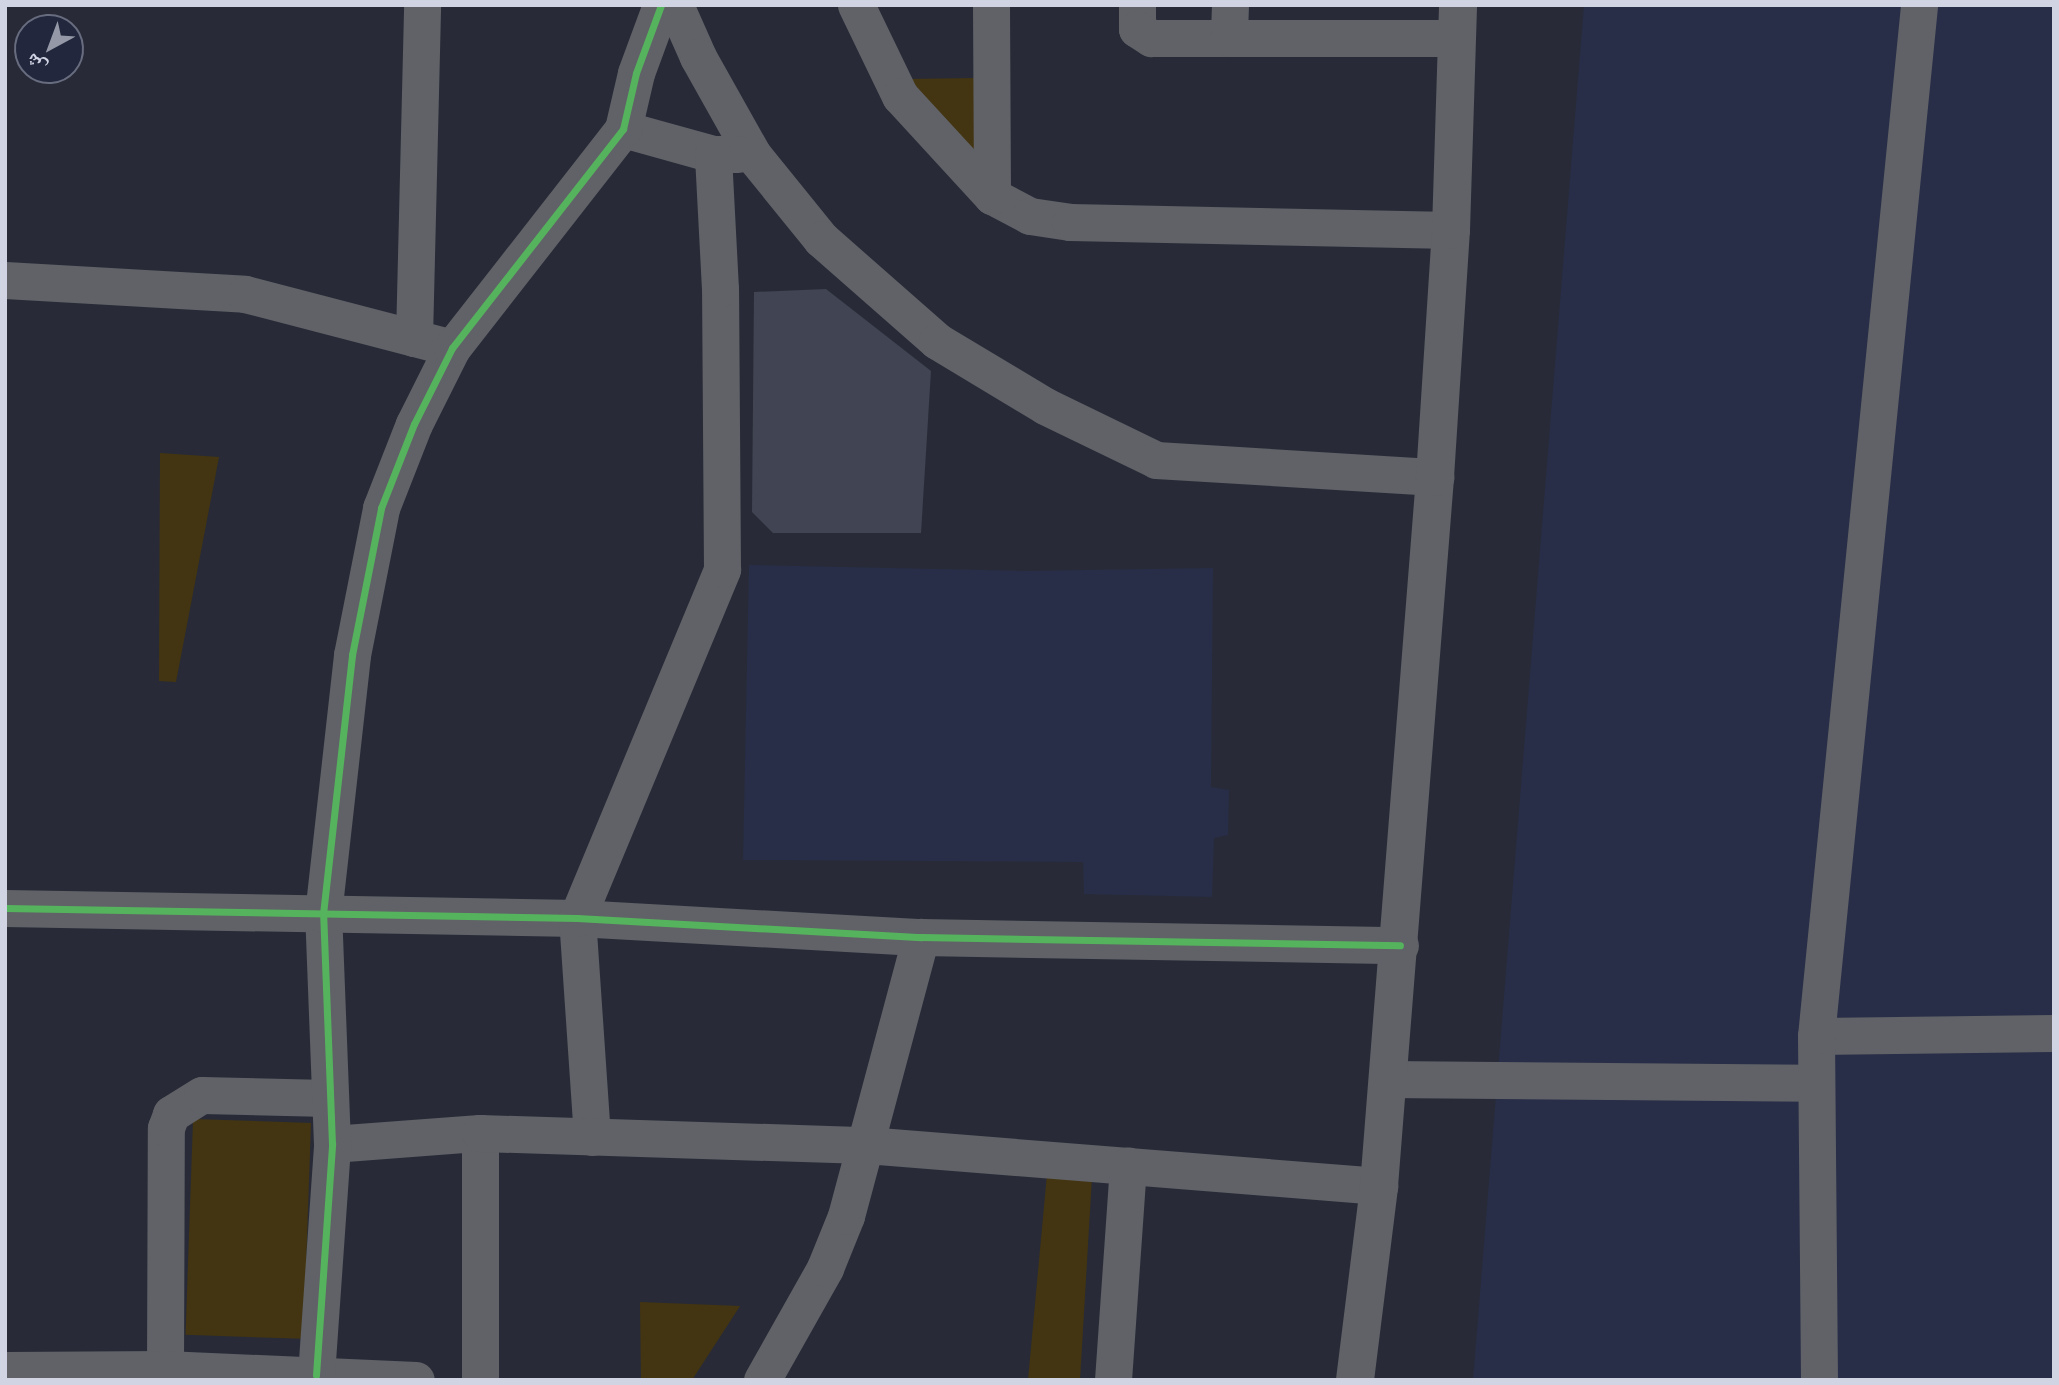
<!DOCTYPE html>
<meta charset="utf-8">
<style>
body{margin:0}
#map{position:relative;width:2059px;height:1385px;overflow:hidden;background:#282b37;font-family:Roboto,"Noto Naskh Arabic",sans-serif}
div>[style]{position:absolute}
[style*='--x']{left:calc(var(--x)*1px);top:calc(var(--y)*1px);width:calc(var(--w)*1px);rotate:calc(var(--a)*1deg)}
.built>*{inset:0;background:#282e47}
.green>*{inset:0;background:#433511;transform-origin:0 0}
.building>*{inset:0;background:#404453}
.minor>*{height:37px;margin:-18.5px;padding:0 18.5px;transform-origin:18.5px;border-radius:18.5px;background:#606267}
.tertiary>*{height:38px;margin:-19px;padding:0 19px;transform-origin:19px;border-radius:19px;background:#606267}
.cycleway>*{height:7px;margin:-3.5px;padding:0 3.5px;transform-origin:3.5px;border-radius:3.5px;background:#56b35d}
span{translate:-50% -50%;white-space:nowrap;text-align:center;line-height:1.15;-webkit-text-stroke:7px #22273d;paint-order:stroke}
.frame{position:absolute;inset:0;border:7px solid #d0d4e3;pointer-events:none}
.north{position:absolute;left:14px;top:14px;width:70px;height:70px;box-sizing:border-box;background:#22273d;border:2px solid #686c7f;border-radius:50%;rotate:221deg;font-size:19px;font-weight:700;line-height:28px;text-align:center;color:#d0d4e3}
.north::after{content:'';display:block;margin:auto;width:24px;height:32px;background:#9599a7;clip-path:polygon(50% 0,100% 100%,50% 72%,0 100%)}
</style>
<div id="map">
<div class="built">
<i style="clip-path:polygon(1584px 5px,2054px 5px,2054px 1380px,1473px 1380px)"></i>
<i style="clip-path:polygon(749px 565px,1024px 571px,1213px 568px,1211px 787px,1229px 790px,1228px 835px,1214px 838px,1212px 897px,1084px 894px,1083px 862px,743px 860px)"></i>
</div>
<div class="green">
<i style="clip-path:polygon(976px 78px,977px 155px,908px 79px)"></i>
<i style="clip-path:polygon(160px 453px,219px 457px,176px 682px,159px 681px)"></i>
<i style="left:311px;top:1123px;width:216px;height:118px;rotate:92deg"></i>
<i style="clip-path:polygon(1047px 1174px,1092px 1177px,1080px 1380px,1028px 1380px)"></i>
<i style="clip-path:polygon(640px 1302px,740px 1306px,692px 1380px,641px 1380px)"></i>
</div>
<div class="building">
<i style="clip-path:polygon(826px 289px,931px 371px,921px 533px,773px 533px,752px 512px,754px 292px)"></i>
</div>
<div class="minor">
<i style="--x:675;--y:5;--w:57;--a:66.1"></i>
<i style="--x:698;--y:57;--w:112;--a:60.7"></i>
<i style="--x:753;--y:155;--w:108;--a:51"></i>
<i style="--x:821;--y:239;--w:154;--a:41.3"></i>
<i style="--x:937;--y:341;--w:126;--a:31"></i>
<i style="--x:1045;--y:406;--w:123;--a:25.9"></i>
<i style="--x:1156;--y:460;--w:280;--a:3.5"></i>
<i style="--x:856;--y:5;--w:101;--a:64.2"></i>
<i style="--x:900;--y:96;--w:136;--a:47.4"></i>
<i style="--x:992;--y:196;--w:43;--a:27.8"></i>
<i style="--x:1030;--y:216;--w:40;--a:8.5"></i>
<i style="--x:1070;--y:222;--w:381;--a:1.2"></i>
<i style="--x:991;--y:5;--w:191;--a:89.7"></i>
<i style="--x:1137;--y:5;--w:24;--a:90"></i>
<i style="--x:1137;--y:29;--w:17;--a:33"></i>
<i style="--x:1151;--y:38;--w:78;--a:0"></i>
<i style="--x:1230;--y:5;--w:33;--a:92"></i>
<i style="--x:1229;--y:38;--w:227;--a:0"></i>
<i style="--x:623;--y:129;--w:93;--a:15.5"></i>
<i style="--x:713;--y:154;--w:25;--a:0"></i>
<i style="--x:5;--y:280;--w:240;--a:3.3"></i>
<i style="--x:245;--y:294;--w:214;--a:14.6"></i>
<i style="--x:414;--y:338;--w:333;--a:-88.6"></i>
<i style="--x:5;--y:908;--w:572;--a:1"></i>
<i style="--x:577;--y:918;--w:345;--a:3.2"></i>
<i style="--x:921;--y:937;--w:479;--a:1"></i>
<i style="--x:1816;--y:1036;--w:238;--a:-0.7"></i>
<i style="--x:1387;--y:1079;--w:429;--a:0.5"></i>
<i style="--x:480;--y:1133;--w:247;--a:90"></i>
<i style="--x:592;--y:1137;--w:220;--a:-93.9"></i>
<i style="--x:577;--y:918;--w:378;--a:-67.4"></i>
<i style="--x:722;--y:569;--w:280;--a:-90.4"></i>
<i style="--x:720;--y:289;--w:135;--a:-93"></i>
<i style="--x:332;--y:1144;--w:148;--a:-4.3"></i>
<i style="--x:480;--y:1133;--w:386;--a:1.8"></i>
<i style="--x:866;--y:1145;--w:515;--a:4.57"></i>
<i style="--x:165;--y:1369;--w:241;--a:-89.8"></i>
<i style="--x:166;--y:1128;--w:15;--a:-70"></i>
<i style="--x:171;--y:1114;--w:36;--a:-32"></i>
<i style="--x:202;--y:1095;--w:126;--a:1.4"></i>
<i style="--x:5;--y:1370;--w:160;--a:-0.4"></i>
<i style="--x:165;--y:1369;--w:251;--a:2.5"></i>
<i style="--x:316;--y:1375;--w:232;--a:-86"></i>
<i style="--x:332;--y:1144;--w:230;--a:-92.2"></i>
<i style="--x:323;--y:914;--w:261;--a:-83.6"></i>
<i style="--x:352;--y:655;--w:150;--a:-78.8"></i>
<i style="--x:381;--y:508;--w:90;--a:-68.6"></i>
<i style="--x:414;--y:424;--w:85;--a:-63.4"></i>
<i style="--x:452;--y:348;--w:278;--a:-52"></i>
<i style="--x:623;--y:129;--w:57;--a:-76.9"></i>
<i style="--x:636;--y:73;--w:72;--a:-69.8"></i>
<i style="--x:762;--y:1380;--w:129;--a:-60.6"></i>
<i style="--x:825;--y:1268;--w:56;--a:-68"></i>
<i style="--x:846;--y:1216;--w:289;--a:-75"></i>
<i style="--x:1113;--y:1380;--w:215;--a:-86"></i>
<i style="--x:1819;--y:1380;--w:344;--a:-90.5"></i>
<i style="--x:1816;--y:1036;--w:1036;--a:-84.29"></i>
</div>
<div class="tertiary">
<i style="--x:1355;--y:1380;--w:195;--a:-82.9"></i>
<i style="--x:1379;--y:1186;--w:711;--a:-85.48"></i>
<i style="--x:1435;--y:477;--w:248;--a:-86.3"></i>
<i style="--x:1451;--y:230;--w:225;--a:-88.2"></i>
</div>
<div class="cycleway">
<i style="--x:5;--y:908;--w:572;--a:1"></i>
<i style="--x:577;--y:918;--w:345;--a:3.2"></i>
<i style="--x:921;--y:937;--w:479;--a:1"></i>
<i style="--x:316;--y:1375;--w:232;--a:-86"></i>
<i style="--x:332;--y:1144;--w:230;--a:-92.2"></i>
<i style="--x:323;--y:914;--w:261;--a:-83.6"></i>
<i style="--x:352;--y:655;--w:150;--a:-78.8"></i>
<i style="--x:381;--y:508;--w:90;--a:-68.6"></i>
<i style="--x:414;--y:424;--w:85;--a:-63.4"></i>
<i style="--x:452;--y:348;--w:278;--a:-52"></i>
<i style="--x:623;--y:129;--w:57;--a:-76.9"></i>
<i style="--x:636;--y:73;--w:72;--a:-69.8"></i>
</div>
<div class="frame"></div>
<div class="north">ش</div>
</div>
